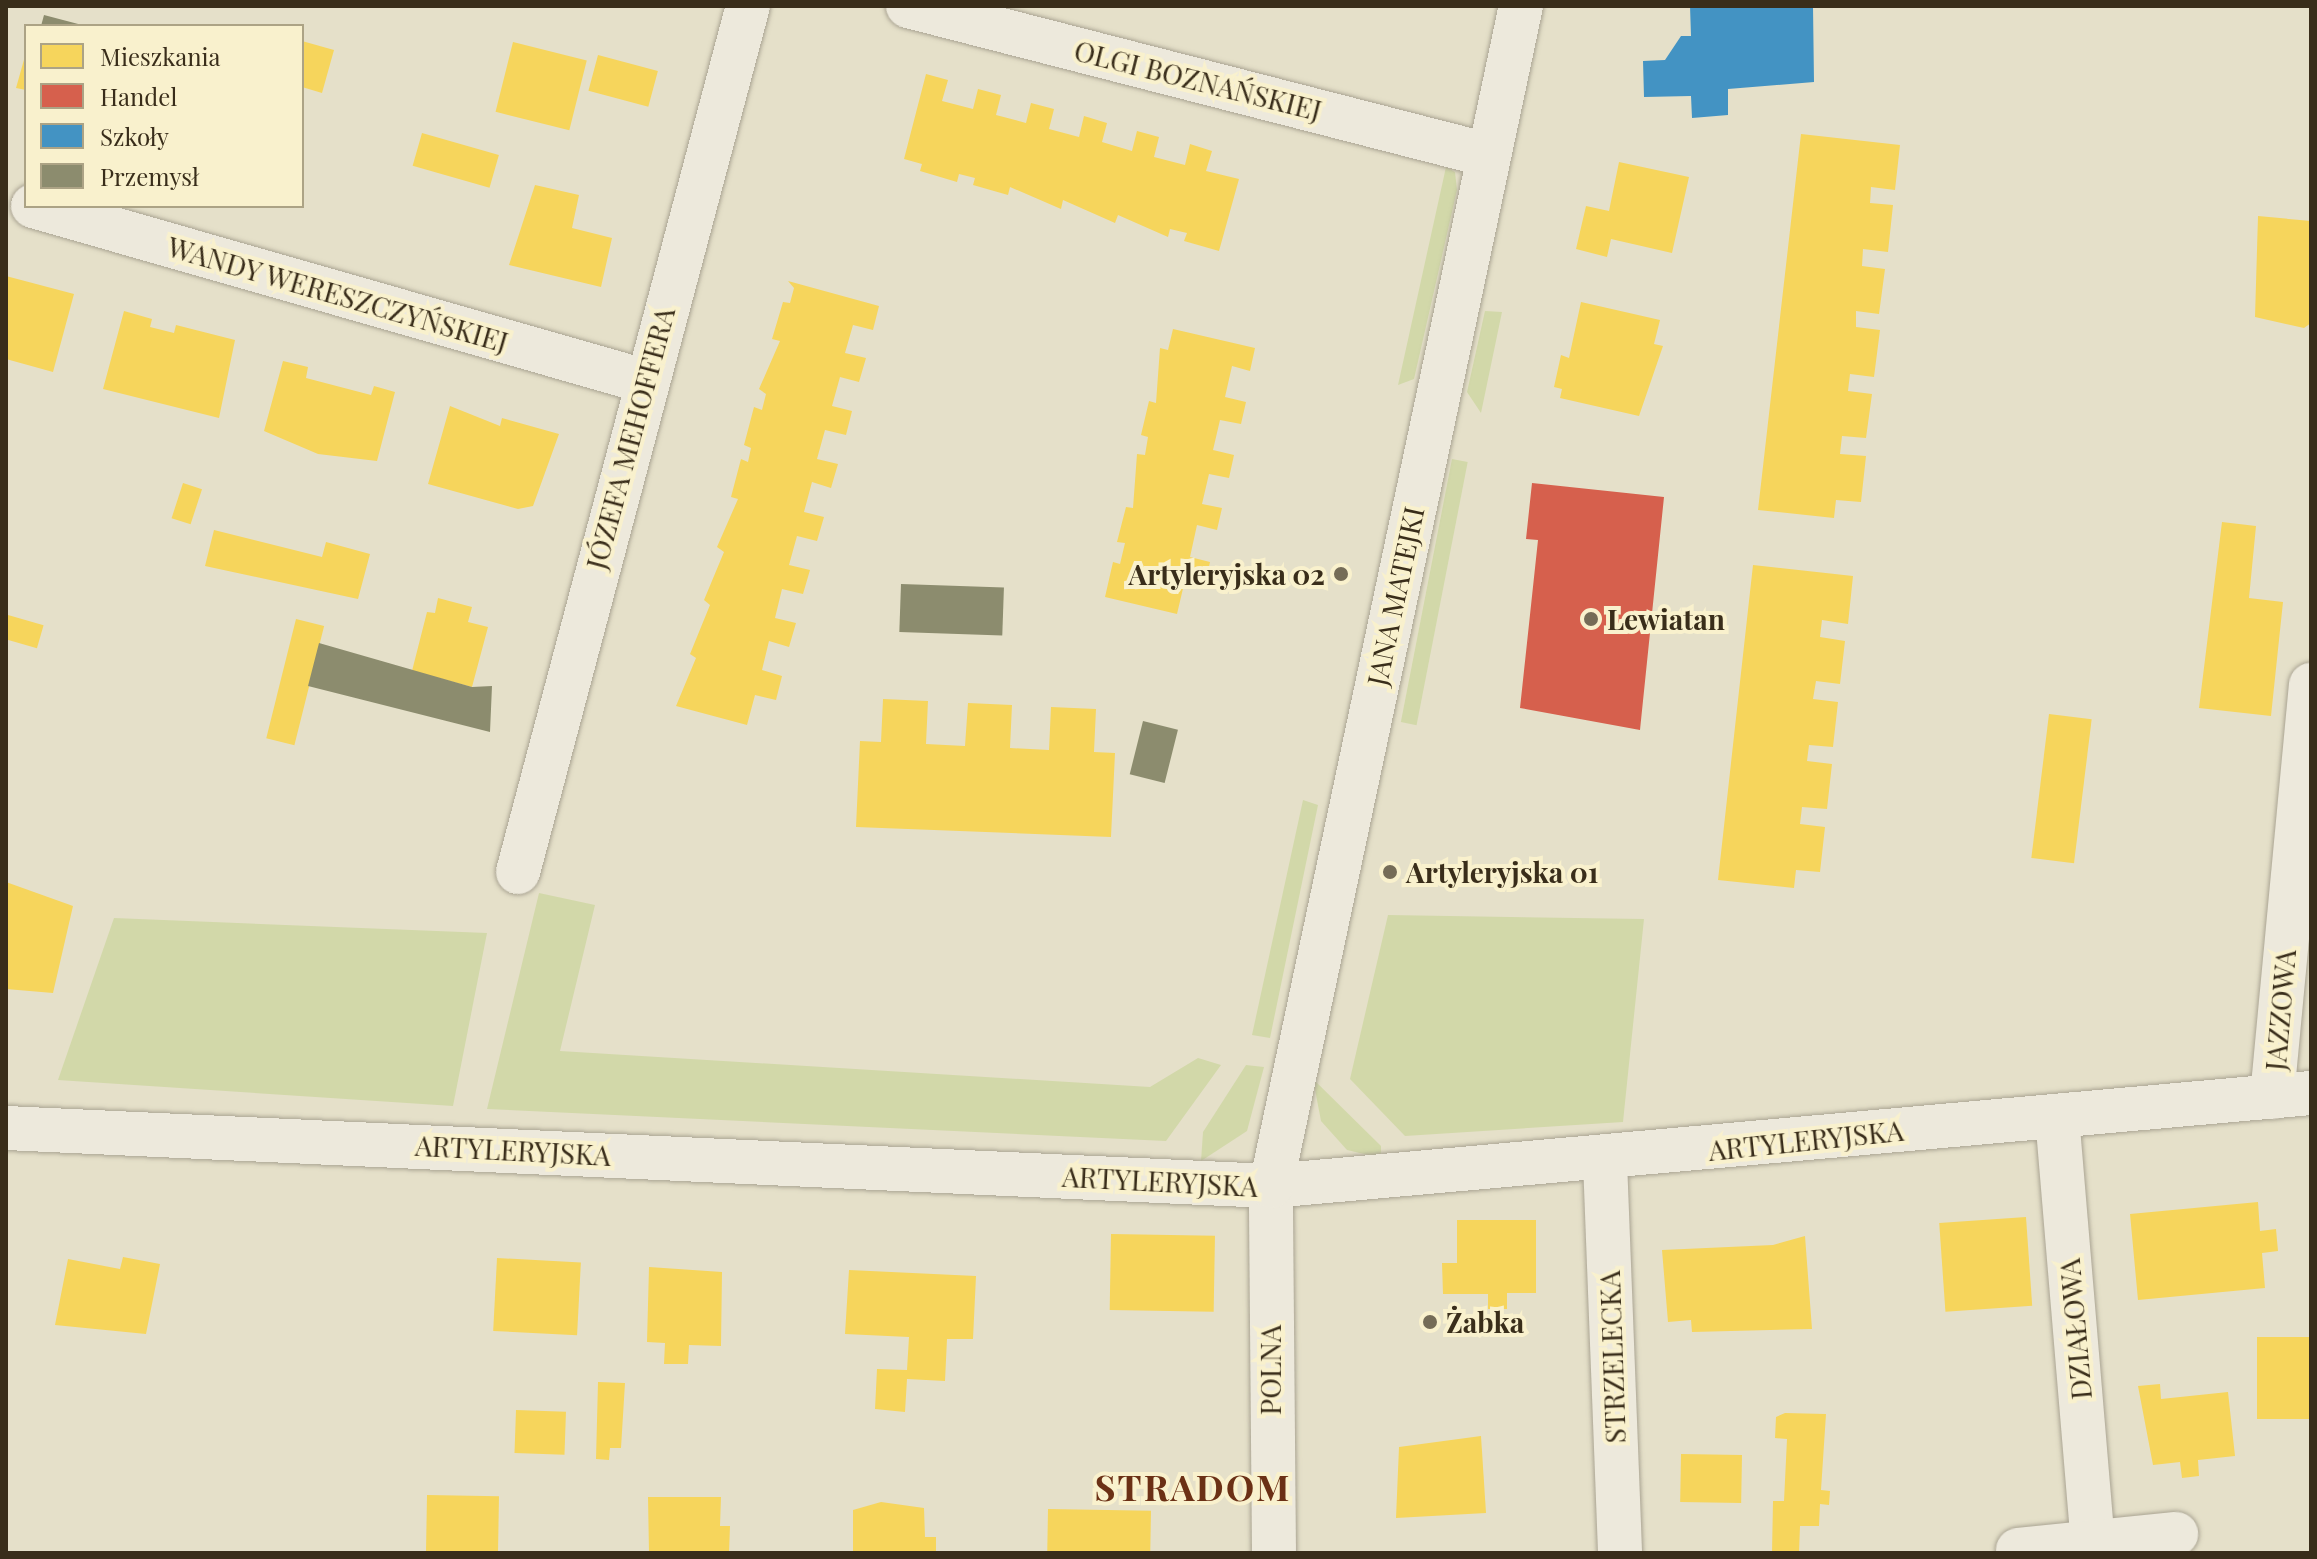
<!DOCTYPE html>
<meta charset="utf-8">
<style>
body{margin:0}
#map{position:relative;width:2317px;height:1559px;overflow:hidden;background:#e5e0c9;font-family:"Playfair Display",serif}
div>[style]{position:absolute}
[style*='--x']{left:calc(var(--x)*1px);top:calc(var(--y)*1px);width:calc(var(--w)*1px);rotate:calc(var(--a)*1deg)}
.green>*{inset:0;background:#d2d8a9;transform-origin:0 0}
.homes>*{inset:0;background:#f6d55c;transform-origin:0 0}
.shops>*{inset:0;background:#d6604d}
.schools>*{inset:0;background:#4393c3}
.industry>*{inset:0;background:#8c8c6e;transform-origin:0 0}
.roads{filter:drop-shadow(0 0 2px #aaa493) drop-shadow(0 0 2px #aaa493)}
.minor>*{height:44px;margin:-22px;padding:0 22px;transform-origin:22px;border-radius:22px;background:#ede9dc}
.tertiary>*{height:44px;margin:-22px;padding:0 22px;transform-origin:22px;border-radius:22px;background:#ede9dc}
.dots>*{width:22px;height:22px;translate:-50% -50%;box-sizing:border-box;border:4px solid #f9f1cd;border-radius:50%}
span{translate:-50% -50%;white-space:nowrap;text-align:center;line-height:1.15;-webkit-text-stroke:8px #f9f1cd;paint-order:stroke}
.street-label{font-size:28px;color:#392d1a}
.poi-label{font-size:28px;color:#392d1a;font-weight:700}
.right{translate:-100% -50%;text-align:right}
.left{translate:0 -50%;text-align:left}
.district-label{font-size:36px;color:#6b3015;font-weight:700;letter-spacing:2px}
.frame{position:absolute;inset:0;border:8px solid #392d1a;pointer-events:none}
.legend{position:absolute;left:24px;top:24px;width:280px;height:184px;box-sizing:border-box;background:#f9f1cd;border:2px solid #aca385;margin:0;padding:10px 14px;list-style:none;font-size:24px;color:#392d1a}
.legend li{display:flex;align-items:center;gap:16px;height:40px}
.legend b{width:40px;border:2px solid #aca385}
</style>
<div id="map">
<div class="green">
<i style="clip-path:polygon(1446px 167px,1455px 172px,1457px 190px,1414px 379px,1398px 385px)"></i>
<i style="clip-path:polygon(1485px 311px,1502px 312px,1481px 413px,1467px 392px)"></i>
<i style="left:1452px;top:459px;width:16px;height:268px;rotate:11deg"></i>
<i style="clip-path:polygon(1303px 800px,1318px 805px,1270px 1038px,1252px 1035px)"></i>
<i style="clip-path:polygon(539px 893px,595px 905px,560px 1051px,1150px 1087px,1198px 1058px,1221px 1065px,1166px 1141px,487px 1109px)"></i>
<i style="clip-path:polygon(1388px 915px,1644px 919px,1623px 1122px,1405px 1136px,1350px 1079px)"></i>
<i style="clip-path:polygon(114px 918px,487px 933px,453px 1106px,58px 1080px)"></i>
<i style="clip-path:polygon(1246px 1065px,1264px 1067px,1247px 1131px,1201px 1161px,1203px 1132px)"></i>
<i style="clip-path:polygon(1313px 1079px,1381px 1146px,1381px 1158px,1347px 1150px,1321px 1121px)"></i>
</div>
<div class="homes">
<i style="clip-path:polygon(302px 41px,334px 50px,322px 93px,302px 87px)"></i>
<i style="left:513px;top:42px;width:76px;height:72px;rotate:14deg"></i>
<i style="left:598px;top:55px;width:62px;height:37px;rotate:15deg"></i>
<i style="clip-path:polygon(25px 56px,26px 56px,26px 90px,16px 88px)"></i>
<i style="clip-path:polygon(926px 74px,948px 80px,942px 101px,973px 109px,978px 89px,1001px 95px,996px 115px,1026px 123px,1031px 103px,1054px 109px,1049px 129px,1079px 137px,1084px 116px,1107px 123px,1102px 142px,1132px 151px,1137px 131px,1159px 137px,1154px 157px,1185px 165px,1190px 144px,1212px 151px,1206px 171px,1239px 179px,1219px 251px,1184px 241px,1187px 233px,1170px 229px,1168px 237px,1118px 215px,1115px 223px,1063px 200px,1061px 209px,1010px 187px,1008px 195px,973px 185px,975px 178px,959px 174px,957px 182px,920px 171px,922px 164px,904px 159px)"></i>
<i style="left:422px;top:133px;width:80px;height:34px;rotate:16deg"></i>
<i style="clip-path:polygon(1801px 134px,1900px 145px,1895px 190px,1871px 187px,1870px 203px,1893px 205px,1888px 252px,1863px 249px,1862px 266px,1885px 269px,1879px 314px,1856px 311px,1856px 327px,1880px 330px,1874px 377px,1850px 374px,1848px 391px,1872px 394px,1866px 438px,1842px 436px,1840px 454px,1866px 456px,1861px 502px,1836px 500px,1834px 518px,1758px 510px)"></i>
<i style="clip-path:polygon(1619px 162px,1689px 177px,1672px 253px,1611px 239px,1607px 257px,1576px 249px,1586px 206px,1609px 211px)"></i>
<i style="clip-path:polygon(535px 185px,579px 195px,572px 228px,612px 238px,601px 287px,509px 265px)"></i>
<i style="clip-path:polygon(2258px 216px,2311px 221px,2311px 323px,2304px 328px,2255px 317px)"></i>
<i style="clip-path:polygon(6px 276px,74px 294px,53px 372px,6px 359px)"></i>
<i style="clip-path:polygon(788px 281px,879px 306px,873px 330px,853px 325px,845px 353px,866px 358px,859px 382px,840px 377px,832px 406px,852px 411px,846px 435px,825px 430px,817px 459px,838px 464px,831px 488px,812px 482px,804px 512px,824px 517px,817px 541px,797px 536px,789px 565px,810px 570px,803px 594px,782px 589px,775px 618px,796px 623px,789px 647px,769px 641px,762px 670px,782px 676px,776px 700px,755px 695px,747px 725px,676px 706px,696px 658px,690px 654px,710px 605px,704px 600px,724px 552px,717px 547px,738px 499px,731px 497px,741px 459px,748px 462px,751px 448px,744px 445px,754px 407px,762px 410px,766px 394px,759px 389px,780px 341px,772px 339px,783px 302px,790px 303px,794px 288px)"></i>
<i style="clip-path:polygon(1581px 302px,1660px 320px,1654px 344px,1663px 346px,1639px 416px,1560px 398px,1562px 389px,1554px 387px,1561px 355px,1569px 358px)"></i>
<i style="clip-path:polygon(124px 311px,152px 319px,150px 327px,174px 333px,176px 325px,235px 340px,219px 418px,103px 389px)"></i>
<i style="clip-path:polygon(1173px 329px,1255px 348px,1250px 371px,1232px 366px,1225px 397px,1246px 402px,1241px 424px,1220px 420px,1213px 450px,1234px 455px,1229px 478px,1209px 474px,1202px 504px,1222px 508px,1217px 530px,1197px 525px,1190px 557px,1210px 562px,1205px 585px,1185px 580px,1177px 614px,1105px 597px,1113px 562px,1120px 564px,1125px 543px,1117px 542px,1126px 507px,1133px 508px,1137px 454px,1145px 455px,1148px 437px,1141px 435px,1149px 401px,1156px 403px,1160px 348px,1168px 350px)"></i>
<i style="clip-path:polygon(283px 361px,308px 367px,306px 378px,371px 395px,374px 386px,395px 392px,377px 461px,318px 454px,264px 431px)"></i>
<i style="clip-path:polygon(450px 406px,500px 426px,502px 418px,559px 434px,533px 506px,518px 509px,428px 484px)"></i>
<i style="left:183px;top:483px;width:20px;height:37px;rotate:18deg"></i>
<i style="clip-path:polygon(2222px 522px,2256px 526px,2249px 598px,2283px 602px,2271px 716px,2199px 708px)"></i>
<i style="clip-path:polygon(214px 530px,322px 557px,326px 542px,370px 554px,358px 599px,205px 566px)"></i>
<i style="clip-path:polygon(1753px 565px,1853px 576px,1848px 624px,1822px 620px,1820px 637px,1845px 641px,1840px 684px,1816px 681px,1813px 699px,1838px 702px,1833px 747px,1809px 745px,1807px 761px,1832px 764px,1827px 809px,1802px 807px,1800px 824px,1825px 827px,1820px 872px,1796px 870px,1794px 888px,1718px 880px)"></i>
<i style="clip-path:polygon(438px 598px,472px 607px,468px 622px,488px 627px,472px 687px,412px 671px,427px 612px,435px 613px)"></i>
<i style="left:8px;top:615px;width:37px;height:24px;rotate:16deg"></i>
<i style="left:296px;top:619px;width:29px;height:123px;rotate:14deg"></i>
<i style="clip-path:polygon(883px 699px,928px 701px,926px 744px,965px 746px,968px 703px,1012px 705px,1010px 748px,1049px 750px,1051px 707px,1096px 709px,1094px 752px,1115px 753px,1111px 837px,856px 827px,860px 741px,881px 742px)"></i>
<i style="left:2049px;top:714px;width:43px;height:145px;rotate:7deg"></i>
<i style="clip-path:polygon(6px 882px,73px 906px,53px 993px,6px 989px)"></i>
<i style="clip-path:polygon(2258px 1202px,2260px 1231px,2276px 1229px,2278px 1251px,2262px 1253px,2265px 1288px,2138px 1300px,2130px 1214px)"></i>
<i style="left:2026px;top:1217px;width:89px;height:87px;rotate:86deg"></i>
<i style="clip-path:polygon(1457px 1220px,1536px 1220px,1536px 1293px,1507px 1293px,1507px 1309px,1488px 1309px,1488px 1294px,1443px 1294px,1442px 1263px,1457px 1263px)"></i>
<i style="left:1111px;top:1234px;width:104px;height:76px;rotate:1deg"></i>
<i style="clip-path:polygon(1805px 1236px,1812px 1329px,1692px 1332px,1691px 1320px,1668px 1322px,1662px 1250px,1773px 1245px)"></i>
<i style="clip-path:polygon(123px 1257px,160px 1264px,146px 1334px,55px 1325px,68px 1259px,120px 1269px)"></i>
<i style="left:497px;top:1258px;width:84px;height:73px;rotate:3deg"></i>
<i style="clip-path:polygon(649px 1267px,722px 1272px,721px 1346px,689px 1345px,688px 1364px,664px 1364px,665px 1343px,647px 1342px)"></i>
<i style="clip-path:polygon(849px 1270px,976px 1276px,973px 1339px,947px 1339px,945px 1381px,907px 1379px,905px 1412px,875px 1409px,877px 1369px,907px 1370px,909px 1337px,845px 1334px)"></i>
<i style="left:2311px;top:1337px;width:82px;height:54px;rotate:90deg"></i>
<i style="clip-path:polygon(598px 1382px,625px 1383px,621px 1448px,610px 1448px,609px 1460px,596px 1459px)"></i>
<i style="clip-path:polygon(2160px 1384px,2161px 1399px,2228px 1392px,2235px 1456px,2198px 1460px,2199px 1476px,2182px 1478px,2180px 1462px,2153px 1465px,2138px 1386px)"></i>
<i style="left:516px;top:1410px;width:50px;height:43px;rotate:2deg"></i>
<i style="clip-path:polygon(1785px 1413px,1826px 1414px,1821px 1490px,1830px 1491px,1829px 1505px,1820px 1504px,1819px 1526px,1800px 1526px,1799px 1553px,1772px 1553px,1773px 1501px,1784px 1501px,1787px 1439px,1775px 1438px,1776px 1417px)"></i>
<i style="clip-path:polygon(1481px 1436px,1486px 1513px,1396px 1518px,1399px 1447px)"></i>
<i style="left:1742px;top:1455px;width:48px;height:61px;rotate:91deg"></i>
<i style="left:427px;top:1495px;width:72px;height:58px;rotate:1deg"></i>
<i style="clip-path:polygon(648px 1497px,721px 1497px,720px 1526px,730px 1526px,729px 1553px,649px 1553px)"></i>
<i style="clip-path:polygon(881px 1502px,924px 1508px,925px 1537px,936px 1537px,936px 1553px,853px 1553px,853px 1510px)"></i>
<i style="left:1048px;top:1509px;width:103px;height:44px;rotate:1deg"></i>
</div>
<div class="shops">
<i style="clip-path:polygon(1532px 483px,1664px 497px,1640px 730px,1520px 708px,1538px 540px,1526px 539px)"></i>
</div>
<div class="schools">
<i style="clip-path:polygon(1690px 6px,1813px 6px,1814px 82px,1728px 89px,1728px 115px,1692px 118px,1691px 96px,1644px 97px,1643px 61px,1665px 60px,1681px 36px,1691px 36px)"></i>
</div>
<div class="industry">
<i style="clip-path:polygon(44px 15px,82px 25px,82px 26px,41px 26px)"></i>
<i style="left:901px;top:584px;width:103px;height:48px;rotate:2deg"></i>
<i style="clip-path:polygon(319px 643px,472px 687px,492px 686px,490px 732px,308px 686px)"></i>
<i style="left:1143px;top:721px;width:36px;height:55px;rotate:14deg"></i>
</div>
<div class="roads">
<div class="minor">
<i style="--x:908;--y:6;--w:599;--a:14.41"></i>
<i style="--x:33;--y:206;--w:636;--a:15.98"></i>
<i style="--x:518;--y:872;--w:896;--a:-75.13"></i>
<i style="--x:2272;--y:1097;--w:414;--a:-84.6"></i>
<i style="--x:2057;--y:1116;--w:428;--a:85.2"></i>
<i style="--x:1605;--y:1161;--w:392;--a:87.8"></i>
<i style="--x:2018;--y:1550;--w:159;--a:-5.8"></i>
<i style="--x:1274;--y:1553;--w:367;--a:-90.5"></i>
<i style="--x:1271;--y:1186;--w:1044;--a:-5.11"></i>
</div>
<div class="tertiary">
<i style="--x:6;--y:1128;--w:1266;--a:2.63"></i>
<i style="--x:1271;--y:1186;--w:1206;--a:-78.04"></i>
</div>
</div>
<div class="dots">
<i style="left:1341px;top:574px;background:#756c57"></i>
<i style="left:1591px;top:619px;background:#756c57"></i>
<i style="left:1390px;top:872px;background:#756c57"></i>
<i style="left:1430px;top:1322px;background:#756c57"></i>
</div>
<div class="street-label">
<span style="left:1198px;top:80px;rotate:14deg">OLGI BOZNAŃSKIEJ</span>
<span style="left:338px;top:294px;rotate:16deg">WANDY WERESZCZYŃSKIEJ</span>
<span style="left:630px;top:438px;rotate:-75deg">JÓZEFA MEHOFFERA</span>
<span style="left:1395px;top:596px;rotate:-78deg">JANA MATEJKI</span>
<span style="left:2280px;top:1010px;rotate:-85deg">JAZZOWA</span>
<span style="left:1806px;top:1140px;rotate:-6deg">ARTYLERYJSKA</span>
<span style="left:513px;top:1150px;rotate:3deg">ARTYLERYJSKA</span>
<span style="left:1160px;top:1181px;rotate:3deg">ARTYLERYJSKA</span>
<span style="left:2075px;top:1329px;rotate:-95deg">DZIAŁOWA</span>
<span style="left:1612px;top:1357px;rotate:-92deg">STRZELECKA</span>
<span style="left:1270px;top:1370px;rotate:-90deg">POLNA</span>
</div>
<div class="poi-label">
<span class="right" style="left:1325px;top:574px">Artyleryjska 02</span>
<span class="left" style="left:1607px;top:619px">Lewiatan</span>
<span class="left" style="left:1406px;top:872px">Artyleryjska 01</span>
<span class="left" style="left:1446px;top:1322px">Żabka</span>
</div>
<div class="district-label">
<span style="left:1193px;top:1487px">STRADOM</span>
</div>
<div class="frame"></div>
<ul class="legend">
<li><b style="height:22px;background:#f6d55c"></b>Mieszkania</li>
<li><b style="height:22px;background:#d6604d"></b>Handel</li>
<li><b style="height:22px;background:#4393c3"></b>Szkoły</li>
<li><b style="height:22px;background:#8c8c6e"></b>Przemysł</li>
</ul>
</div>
